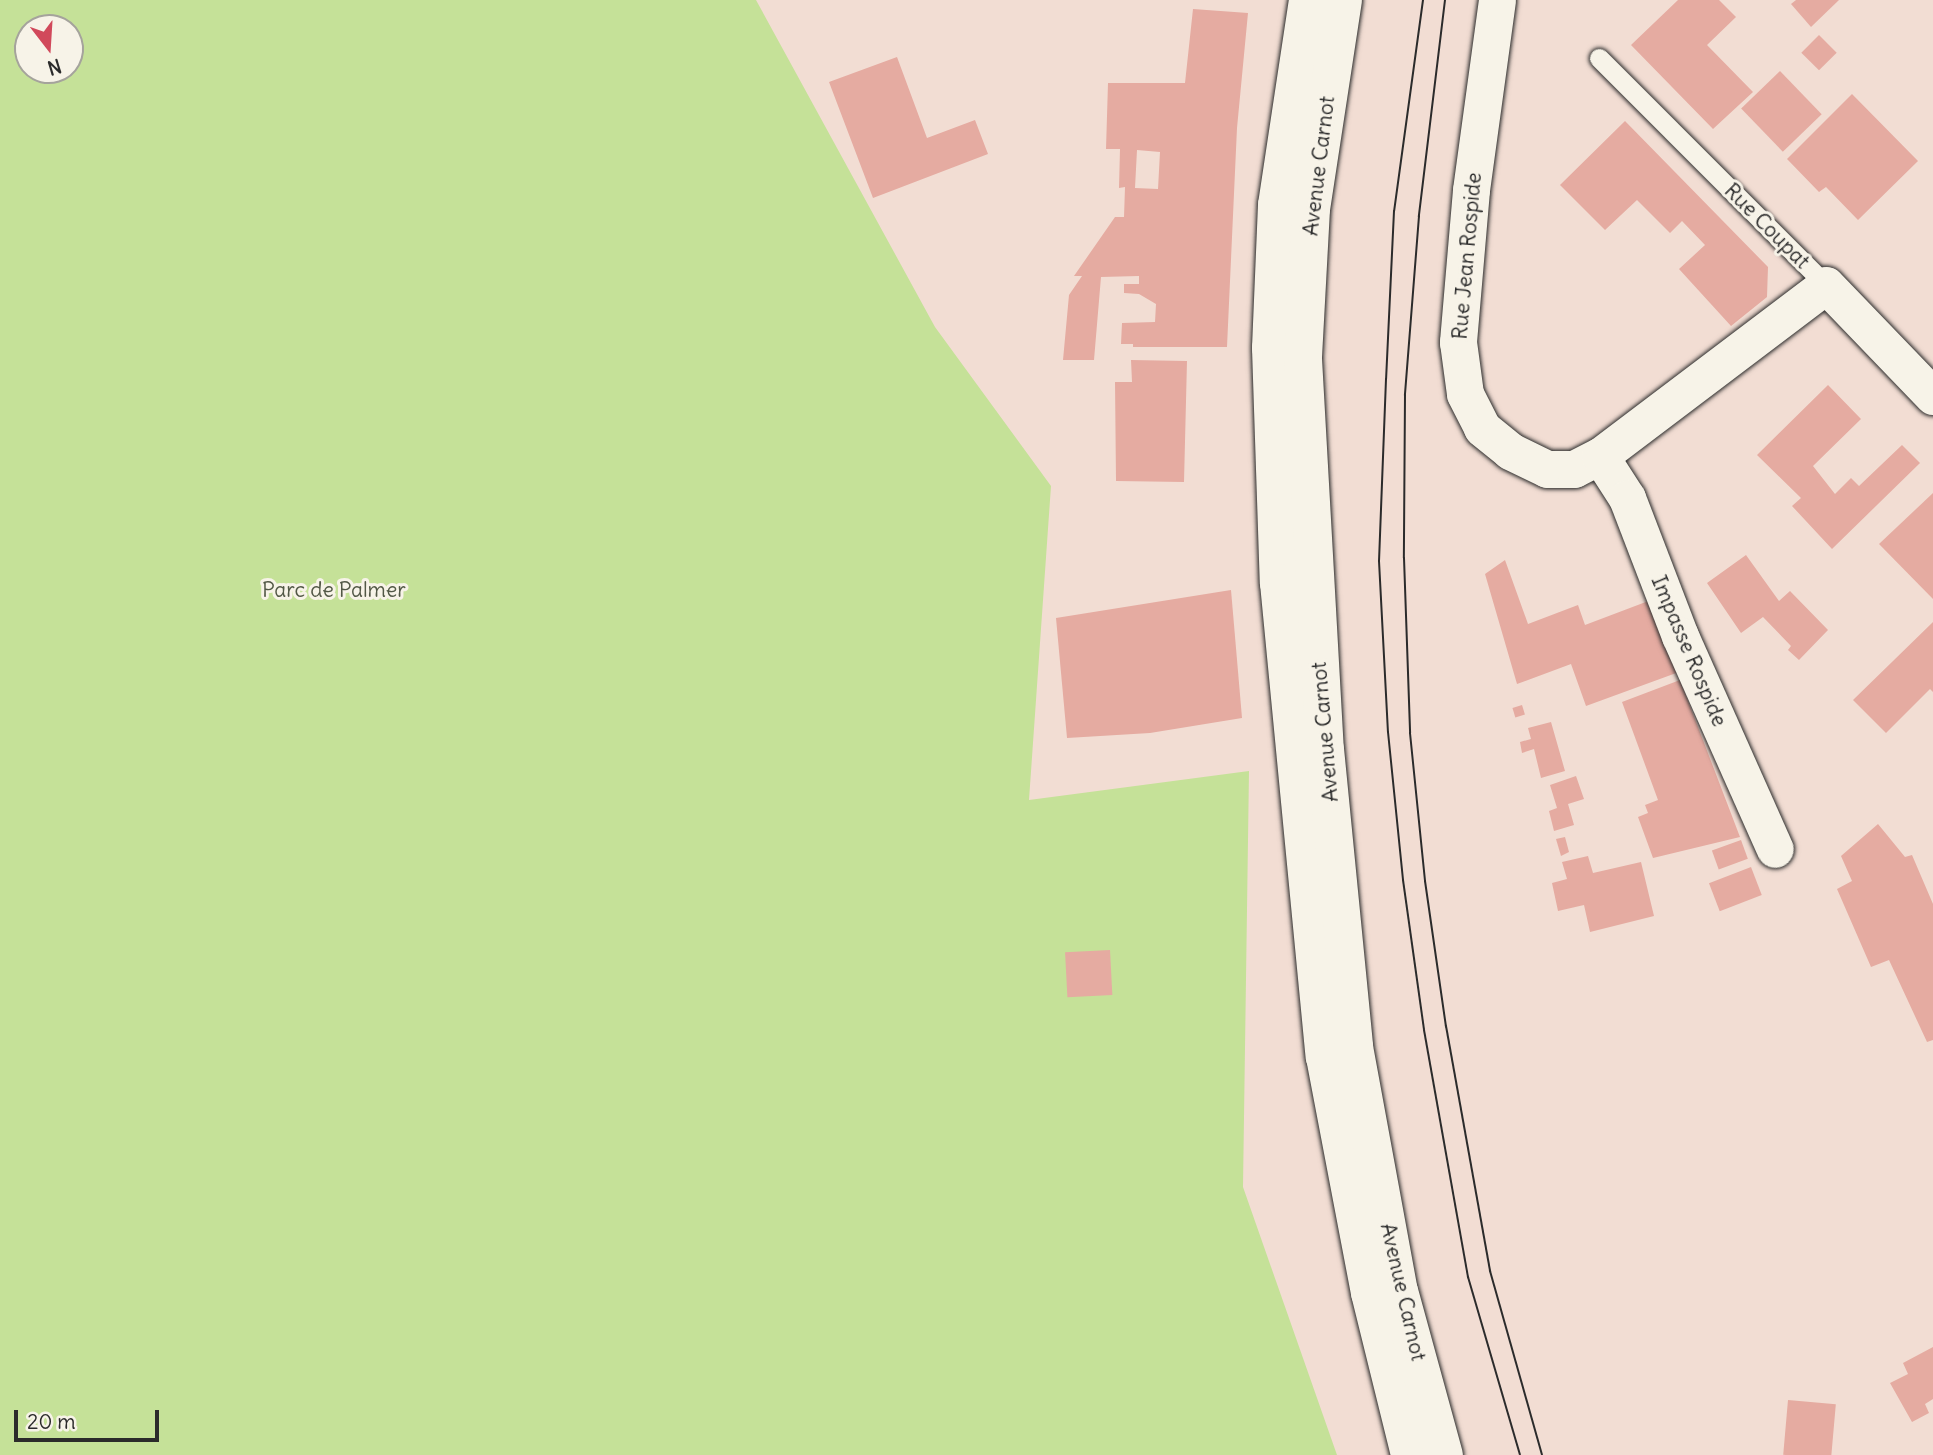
<!DOCTYPE html>
<style>
body{margin:0}
#map{position:relative;width:1933px;height:1455px;overflow:hidden;background:#f2ddd3;font-family:Delius,sans-serif}
div>[style]{position:absolute}
[style*='--x']{left:calc(var(--x)*1px);top:calc(var(--y)*1px);width:calc(var(--w)*1px);rotate:calc(var(--a)*1deg)}
.green>*{inset:0;background:#c5e198}
.building>*{inset:0;background:#e5aba1;transform-origin:0 0}
.roads{filter:drop-shadow(0 0 2px #2b2b2b) drop-shadow(0 0 2px #2b2b2b)}
.service>*{height:19px;margin:-9.5px;padding:0 9.5px;transform-origin:9.5px;border-radius:9.5px;background:#f7f3e8}
.minor>*{height:37px;margin:-18.5px;padding:0 18.5px;transform-origin:18.5px;border-radius:18.5px;background:#f7f3e8}
.primary>*{height:38px;margin:-19px;padding:0 19px;transform-origin:19px;border-radius:19px;background:#f7f3e8}
.tram>*{height:2px;margin:-1px;padding:0 1px;transform-origin:1px;border-radius:1px;background:#2b2b2b}
span{translate:-50% -50%;white-space:nowrap;text-align:center;line-height:1.15;-webkit-text-stroke:6px #f7f3e8;paint-order:stroke}
.street-label{font-size:21px;color:#2b2b2b}
.park-label{font-size:21px;color:#525846}
.north{position:absolute;left:14px;top:14px;width:70px;height:70px;box-sizing:border-box;background:#f7f3e8;border:2px solid #a5a39c;border-radius:50%;rotate:163deg;font-size:19px;font-weight:700;line-height:28px;text-align:center;color:#2b2b2b}
.north::after{content:'';display:block;margin:auto;width:24px;height:32px;background:#d1495b;clip-path:polygon(50% 0,100% 100%,50% 72%,0 100%)}
.scale{position:absolute;left:14px;top:1410px;width:145px;height:32px;box-sizing:border-box;border:4px solid #2b2b2b;border-top:0;padding-left:9px;font-size:21px;line-height:24px;white-space:nowrap;color:#2b2b2b;-webkit-text-stroke:5px #f7f3e8;paint-order:stroke}
</style>
<div id="map">
<div class="green">
<i style="clip-path:polygon(evenodd,0 0,756px 0,935px 327px,1051px 486px,1029px 800px,1249px 771px,1243px 1187px,1337px 1455px,0 1455px,0 0,28px 28px,70px 28px,70px 70px,28px 70px,28px 28px)"></i>
</div>
<div class="building">
<i style="clip-path:polygon(1678px 0,1719px 0,1736px 17px,1707px 45px,1753px 92px,1713px 129px,1631px 45px)"></i>
<i style="clip-path:polygon(1796px 0,1839px 0,1811px 27px,1791px 4px)"></i>
<i style="clip-path:polygon(evenodd,1193px 9px,1248px 13px,1237px 128px,1227px 347px,1133px 347px,1133px 344px,1121px 344px,1122px 323px,1155px 322px,1156px 304px,1139px 294px,1124px 293px,1124px 284px,1139px 284px,1139px 276px,1101px 277px,1094px 360px,1063px 360px,1069px 295px,1082px 276px,1074px 276px,1115px 217px,1124px 217px,1125px 187px,1119px 188px,1120px 149px,1106px 149px,1108px 83px,1185px 83px,1193px 9px,1137px 150px,1160px 152px,1158px 189px,1135px 188px,1137px 150px)"></i>
<i style="left:1819px;top:35px;width:25px;height:25px;rotate:45deg"></i>
<i style="clip-path:polygon(897px 57px,927px 138px,975px 120px,988px 154px,873px 198px,829px 82px)"></i>
<i style="left:1780px;top:71px;width:60px;height:54px;rotate:46deg"></i>
<i style="clip-path:polygon(1852px 94px,1918px 161px,1858px 220px,1826px 187px,1819px 192px,1787px 159px)"></i>
<i style="clip-path:polygon(1625px 121px,1768px 267px,1767px 297px,1731px 326px,1679px 269px,1705px 245px,1682px 221px,1670px 233px,1637px 200px,1605px 230px,1560px 185px)"></i>
<i style="clip-path:polygon(1131px 360px,1187px 361px,1184px 482px,1116px 481px,1115px 382px,1132px 382px)"></i>
<i style="clip-path:polygon(1828px 385px,1861px 419px,1813px 466px,1835px 494px,1851px 478px,1859px 486px,1902px 445px,1920px 463px,1832px 549px,1792px 506px,1801px 498px,1757px 455px)"></i>
<i style="clip-path:polygon(1933px 493px,1933px 599px,1879px 544px)"></i>
<i style="clip-path:polygon(1746px 555px,1779px 601px,1790px 591px,1828px 630px,1799px 660px,1788px 650px,1791px 646px,1763px 617px,1741px 633px,1707px 583px)"></i>
<i style="clip-path:polygon(1505px 560px,1528px 624px,1578px 605px,1585px 625px,1651px 600px,1679px 672px,1586px 706px,1571px 664px,1517px 684px,1485px 574px)"></i>
<i style="clip-path:polygon(1231px 590px,1242px 718px,1150px 733px,1067px 738px,1056px 618px)"></i>
<i style="clip-path:polygon(1933px 622px,1933px 692px,1930px 689px,1886px 733px,1853px 700px)"></i>
<i style="clip-path:polygon(1680px 680px,1740px 837px,1653px 858px,1638px 817px,1648px 813px,1645px 805px,1658px 800px,1622px 702px)"></i>
<i style="left:1522px;top:705px;width:10px;height:10px;rotate:73deg"></i>
<i style="clip-path:polygon(1551px 722px,1565px 771px,1541px 778px,1534px 749px,1522px 753px,1520px 742px,1531px 739px,1528px 728px)"></i>
<i style="clip-path:polygon(1576px 776px,1584px 799px,1568px 804px,1574px 825px,1554px 831px,1549px 811px,1557px 808px,1550px 785px)"></i>
<i style="clip-path:polygon(1878px 824px,1905px 857px,1912px 855px,1933px 904px,1933px 1040px,1927px 1042px,1889px 960px,1871px 967px,1837px 889px,1852px 881px,1841px 856px)"></i>
<i style="clip-path:polygon(1565px 837px,1569px 852px,1561px 856px,1556px 839px)"></i>
<i style="left:1741px;top:840px;width:20px;height:31px;rotate:70deg"></i>
<i style="clip-path:polygon(1588px 856px,1593px 873px,1641px 862px,1654px 916px,1590px 932px,1584px 905px,1558px 911px,1552px 883px,1567px 879px,1562px 862px)"></i>
<i style="left:1751px;top:867px;width:30px;height:45px;rotate:69deg"></i>
<i style="left:1110px;top:950px;width:45px;height:45px;rotate:87deg"></i>
<i style="clip-path:polygon(1933px 1347px,1933px 1399px,1925px 1404px,1929px 1413px,1912px 1422px,1890px 1383px,1908px 1374px,1903px 1363px)"></i>
<i style="left:1788px;top:1400px;width:48px;height:55px;rotate:5deg"></i>
</div>
<div class="roads">
<div class="service">
<i style="--x:1599;--y:58;--w:321;--a:45"></i>
</div>
<div class="minor">
<i style="--x:1497;--y:0;--w:192;--a:97.8"></i>
<i style="--x:1471;--y:190;--w:153;--a:94.9"></i>
<i style="--x:1458;--y:342;--w:52;--a:82.3"></i>
<i style="--x:1465;--y:394;--w:38;--a:63"></i>
<i style="--x:1482;--y:428;--w:36;--a:39"></i>
<i style="--x:1510;--y:451;--w:41;--a:25.9"></i>
<i style="--x:1547;--y:469;--w:27;--a:0"></i>
<i style="--x:1574;--y:469;--w:29;--a:-27"></i>
<i style="--x:1600;--y:456;--w:283;--a:-37.1"></i>
<i style="--x:1826;--y:285;--w:154;--a:46.1"></i>
<i style="--x:1600;--y:456;--w:50;--a:57.3"></i>
<i style="--x:1627;--y:498;--w:148;--a:69"></i>
<i style="--x:1680;--y:636;--w:233;--a:66"></i>
</div>
<div class="primary">
<i style="--x:1308;--y:0;--w:207;--a:98.6"></i>
<i style="--x:1277;--y:205;--w:143;--a:92.4"></i>
<i style="--x:1271;--y:348;--w:235;--a:88.1"></i>
<i style="--x:1279;--y:583;--w:476;--a:84.5"></i>
<i style="--x:1325;--y:1057;--w:240;--a:79.2"></i>
<i style="--x:1370;--y:1293;--w:167;--a:76.1"></i>
<i style="--x:1343;--y:0;--w:211;--a:98.7"></i>
<i style="--x:1311;--y:209;--w:150;--a:93.1"></i>
<i style="--x:1303;--y:359;--w:391;--a:86.8"></i>
<i style="--x:1325;--y:749;--w:299;--a:84.4"></i>
<i style="--x:1354;--y:1047;--w:248;--a:79.6"></i>
<i style="--x:1399;--y:1291;--w:170;--a:74.7"></i>
</div>
</div>
<div class="tram">
<i style="--x:1423;--y:0;--w:213;--a:97.8"></i>
<i style="--x:1394;--y:211;--w:168;--a:92.7"></i>
<i style="--x:1386;--y:379;--w:182;--a:92.2"></i>
<i style="--x:1379;--y:561;--w:171;--a:87"></i>
<i style="--x:1388;--y:732;--w:149;--a:84.2"></i>
<i style="--x:1403;--y:880;--w:151;--a:82"></i>
<i style="--x:1424;--y:1030;--w:251;--a:79.9"></i>
<i style="--x:1468;--y:1277;--w:185;--a:73.7"></i>
<i style="--x:1445;--y:0;--w:218;--a:96.9"></i>
<i style="--x:1419;--y:216;--w:180;--a:94.5"></i>
<i style="--x:1405;--y:395;--w:163;--a:90.4"></i>
<i style="--x:1404;--y:558;--w:175;--a:88"></i>
<i style="--x:1410;--y:733;--w:149;--a:84.2"></i>
<i style="--x:1425;--y:881;--w:147;--a:81.8"></i>
<i style="--x:1446;--y:1026;--w:249;--a:79.8"></i>
<i style="--x:1490;--y:1271;--w:191;--a:74.2"></i>
</div>
<div class="street-label">
<span style="left:1319px;top:166px;rotate:-83deg">Avenue Carnot</span>
<span style="left:1767px;top:226px;rotate:45deg">Rue Coupat</span>
<span style="left:1467px;top:256px;rotate:-85deg">Rue Jean Rospide</span>
<span style="left:1689px;top:651px;rotate:67deg">Impasse Rospide</span>
<span style="left:1325px;top:732px;rotate:-95deg">Avenue Carnot</span>
<span style="left:1403px;top:1292px;rotate:77deg">Avenue Carnot</span>
</div>
<div class="park-label">
<span style="left:334px;top:590px">Parc de Palmer</span>
</div>
<div class="north">N</div>
<div class="scale">20 m</div>
</div>
